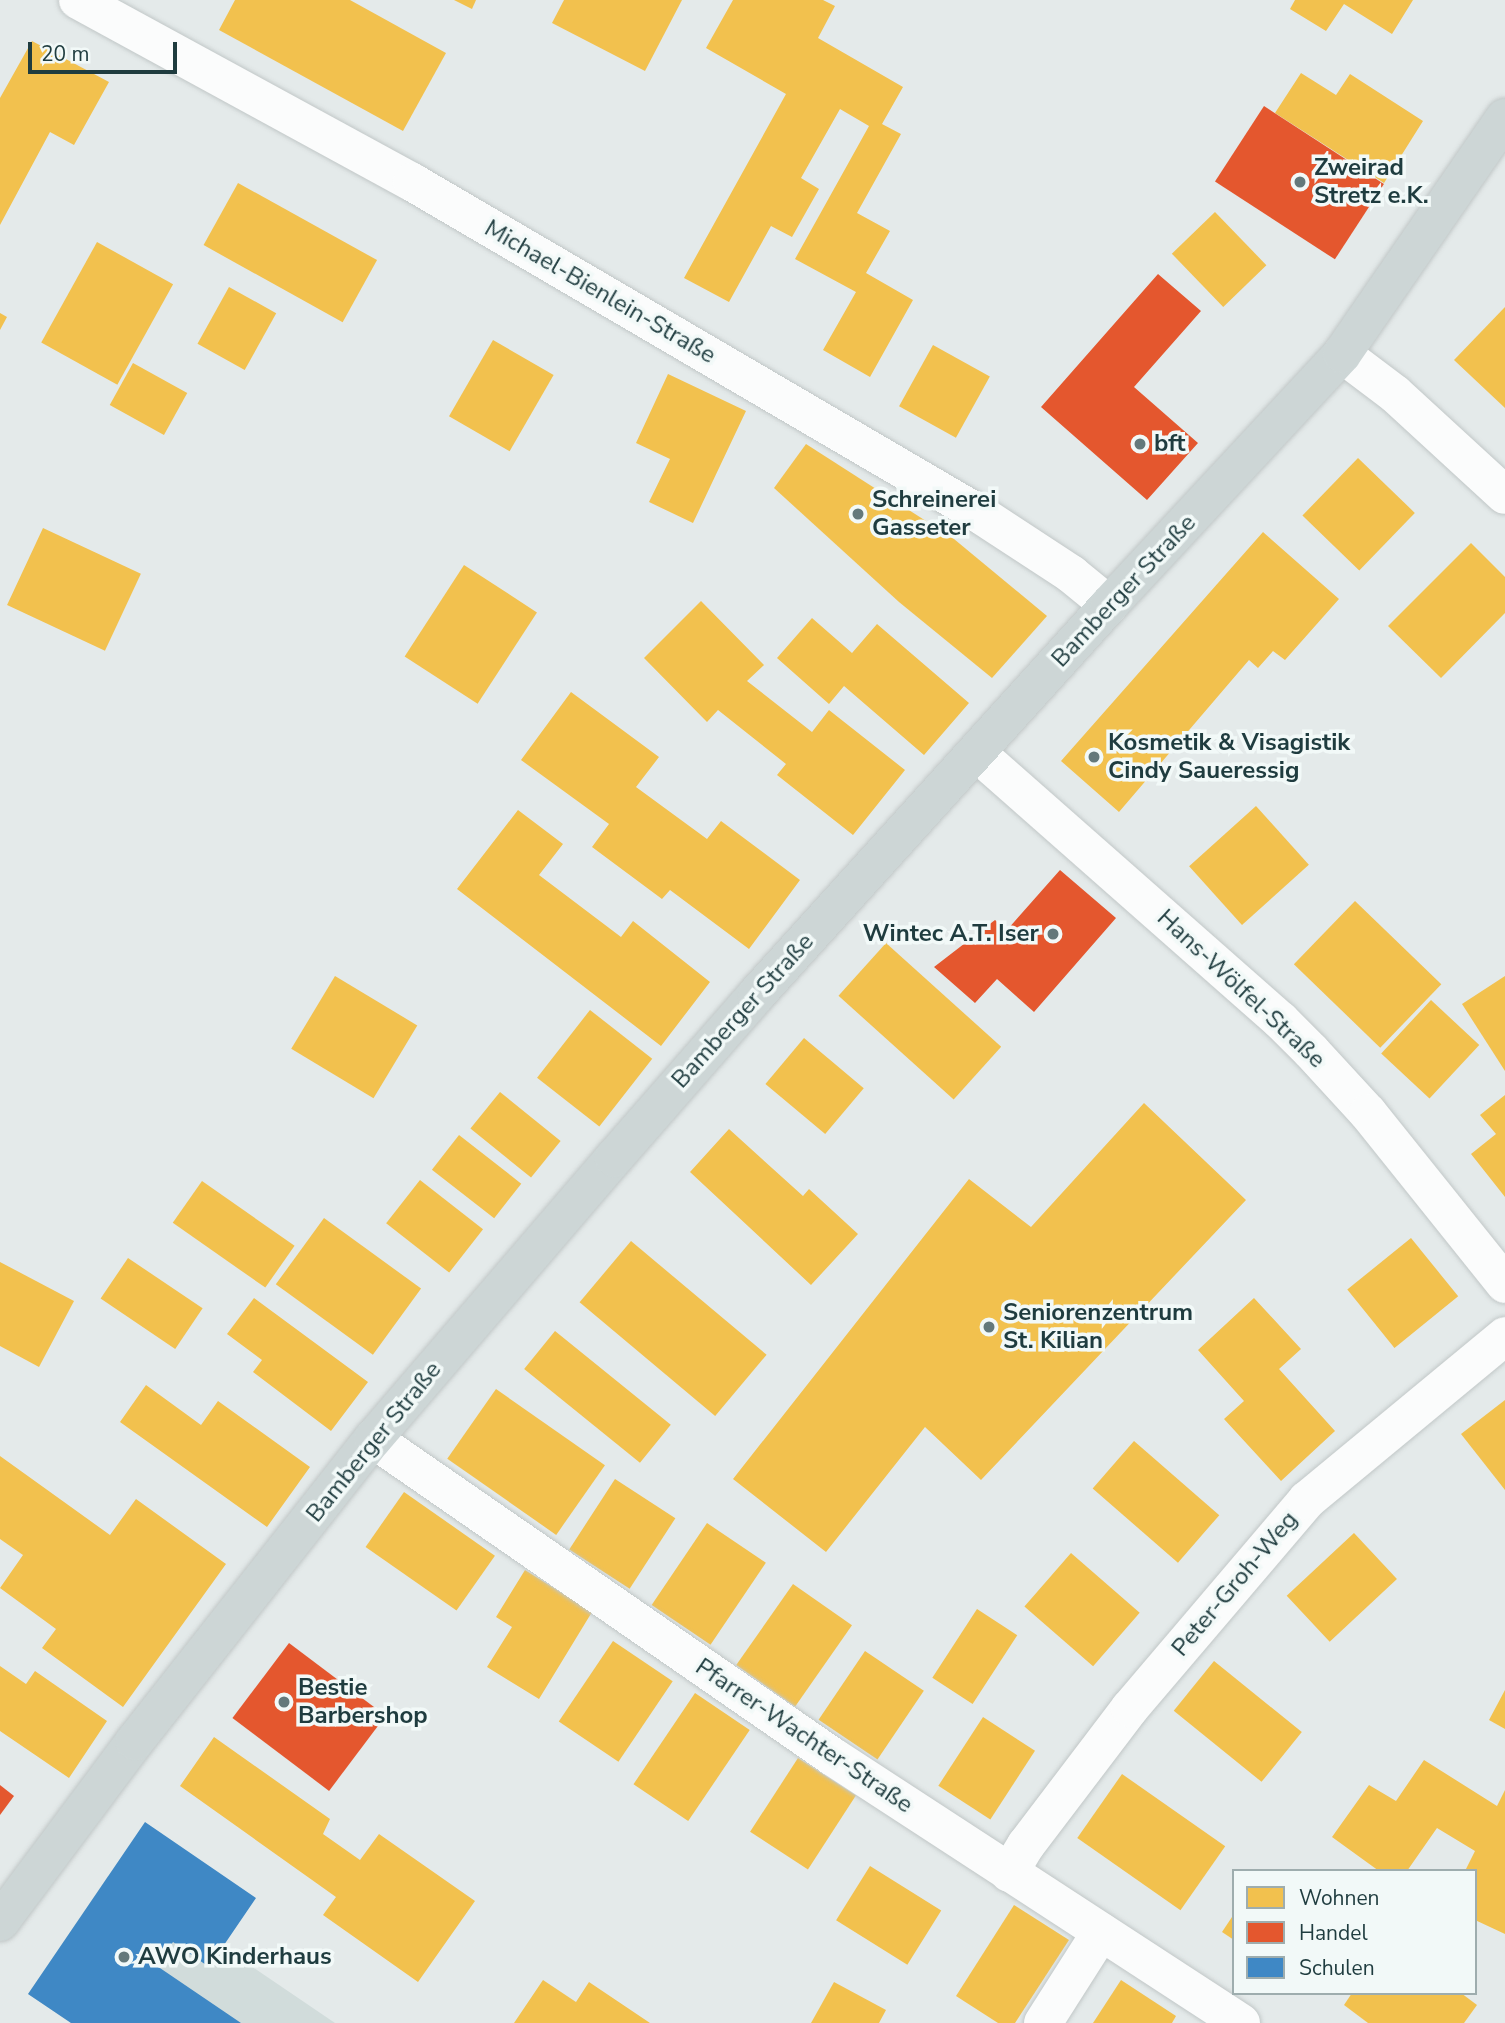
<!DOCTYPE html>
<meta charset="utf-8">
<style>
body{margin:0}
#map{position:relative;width:1505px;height:2023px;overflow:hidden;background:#e4eaea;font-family:"Nunito Sans",sans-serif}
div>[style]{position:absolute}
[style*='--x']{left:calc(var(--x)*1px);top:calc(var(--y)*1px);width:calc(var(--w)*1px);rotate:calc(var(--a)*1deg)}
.built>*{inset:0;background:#d1dcdb}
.homes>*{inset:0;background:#f2c14e;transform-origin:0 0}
.shops>*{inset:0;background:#e4572e;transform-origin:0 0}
.schools>*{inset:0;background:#3f88c5}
.roads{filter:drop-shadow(0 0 2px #c1c7c7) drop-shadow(0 0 2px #c1c7c7)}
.minor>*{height:38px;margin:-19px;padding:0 19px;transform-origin:19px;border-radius:19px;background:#fbfcfc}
.major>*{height:38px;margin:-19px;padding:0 19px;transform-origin:19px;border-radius:19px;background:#cdd6d6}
.dots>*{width:19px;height:19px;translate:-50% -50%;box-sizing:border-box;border:4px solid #f2f9f8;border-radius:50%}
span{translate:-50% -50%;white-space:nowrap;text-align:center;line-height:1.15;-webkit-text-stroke:7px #f2f9f8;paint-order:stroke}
.poi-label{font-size:24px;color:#1f3c3f;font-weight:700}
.left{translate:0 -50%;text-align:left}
.right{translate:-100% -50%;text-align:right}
.street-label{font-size:24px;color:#1f3c3f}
.legend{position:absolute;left:1232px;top:1869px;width:245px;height:126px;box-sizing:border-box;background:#f2f9f8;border:2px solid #9eadae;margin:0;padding:9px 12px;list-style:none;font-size:21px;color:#1f3c3f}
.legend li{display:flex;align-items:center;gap:14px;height:35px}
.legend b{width:35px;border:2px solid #9eadae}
.scale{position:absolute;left:28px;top:42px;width:149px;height:32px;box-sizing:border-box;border:4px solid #1f3c3f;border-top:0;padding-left:9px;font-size:21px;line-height:24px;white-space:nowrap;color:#1f3c3f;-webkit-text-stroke:5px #f2f9f8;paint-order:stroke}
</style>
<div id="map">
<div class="built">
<i style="clip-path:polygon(108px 1876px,183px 1927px,223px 1947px,335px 2023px,71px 2023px,28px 1994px)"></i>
</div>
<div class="homes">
<i style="clip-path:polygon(235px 0,350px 0,446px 53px,403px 131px,219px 30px)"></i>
<i style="clip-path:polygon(454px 0,476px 0,472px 9px)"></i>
<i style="clip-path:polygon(564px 0,682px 0,645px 71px,552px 23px)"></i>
<i style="clip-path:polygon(733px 0,823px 0,835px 6px,818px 38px,903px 87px,882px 124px,901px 134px,857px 213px,890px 231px,866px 273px,913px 300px,870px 377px,823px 350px,856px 292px,795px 259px,869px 126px,840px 109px,801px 178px,819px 189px,792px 237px,771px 226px,729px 302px,684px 278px,786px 94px,706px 48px)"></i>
<i style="clip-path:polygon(1295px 0,1413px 0,1392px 34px,1344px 4px,1326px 31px,1290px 9px)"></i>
<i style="clip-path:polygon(32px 41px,109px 82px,74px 145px,50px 132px,0 225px,0 98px)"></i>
<i style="clip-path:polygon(1301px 73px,1336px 95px,1350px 74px,1423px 121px,1384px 183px,1275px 113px)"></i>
<i style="left:238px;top:183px;width:159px;height:71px;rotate:29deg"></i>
<i style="left:1215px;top:212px;width:74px;height:60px;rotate:46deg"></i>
<i style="left:97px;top:242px;width:87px;height:115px;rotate:29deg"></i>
<i style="left:229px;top:287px;width:54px;height:65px;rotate:29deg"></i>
<i style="clip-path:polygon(1505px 307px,1505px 408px,1454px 360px)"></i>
<i style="clip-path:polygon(0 313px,7px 317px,0 330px)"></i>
<i style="left:493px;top:340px;width:70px;height:88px;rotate:30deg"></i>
<i style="left:933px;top:345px;width:65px;height:70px;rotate:29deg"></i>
<i style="left:133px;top:363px;width:62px;height:48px;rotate:29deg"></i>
<i style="clip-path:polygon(668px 374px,746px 411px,693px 523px,649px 502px,670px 459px,636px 443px)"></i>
<i style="clip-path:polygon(806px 444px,954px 539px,1047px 616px,992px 678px,899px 602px,774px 488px)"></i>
<i style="left:1358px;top:458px;width:79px;height:80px;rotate:44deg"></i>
<i style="left:43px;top:528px;width:108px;height:85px;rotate:25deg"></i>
<i style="clip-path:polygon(1263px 532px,1339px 599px,1285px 660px,1273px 651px,1258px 668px,1249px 660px,1119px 812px,1061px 761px)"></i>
<i style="clip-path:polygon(1471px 543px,1505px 577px,1505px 613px,1441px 678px,1388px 626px)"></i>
<i style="left:464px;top:565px;width:87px;height:109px;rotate:33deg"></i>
<i style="clip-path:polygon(701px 601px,764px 665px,747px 681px,812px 732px,829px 710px,905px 770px,853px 835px,777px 775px,786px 764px,718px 710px,707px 722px,644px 658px)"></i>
<i style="clip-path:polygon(812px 618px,852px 653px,877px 624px,969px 703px,924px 755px,844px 686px,829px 704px,777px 658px)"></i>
<i style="clip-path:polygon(571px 692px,659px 757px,636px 787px,707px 839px,721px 821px,800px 880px,749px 949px,670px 890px,662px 899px,592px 847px,609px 824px,521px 760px)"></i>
<i style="left:1256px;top:806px;width:79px;height:90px;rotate:48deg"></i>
<i style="clip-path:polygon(518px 810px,563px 844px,539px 875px,621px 937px,633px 921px,710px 982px,661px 1046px,457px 889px)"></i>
<i style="left:1355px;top:901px;width:120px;height:88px;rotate:44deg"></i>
<i style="left:886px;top:943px;width:155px;height:71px;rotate:42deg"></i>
<i style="left:335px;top:976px;width:96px;height:85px;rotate:31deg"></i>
<i style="clip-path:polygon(1505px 976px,1505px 1071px,1462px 1004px)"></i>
<i style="left:1431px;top:1000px;width:66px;height:73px;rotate:43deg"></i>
<i style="left:590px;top:1010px;width:79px;height:86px;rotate:38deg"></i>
<i style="left:804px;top:1038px;width:78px;height:60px;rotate:40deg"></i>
<i style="left:500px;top:1092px;width:78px;height:47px;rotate:39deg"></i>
<i style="clip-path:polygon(1505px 1095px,1505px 1197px,1471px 1154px,1496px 1134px,1480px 1115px)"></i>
<i style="clip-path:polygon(1144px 1103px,1246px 1200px,981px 1480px,925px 1427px,826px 1552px,733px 1479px,969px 1179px,1031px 1227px)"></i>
<i style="clip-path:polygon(729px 1129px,803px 1196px,809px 1189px,858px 1234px,811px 1285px,690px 1172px)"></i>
<i style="left:459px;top:1135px;width:79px;height:44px;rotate:38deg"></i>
<i style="left:420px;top:1180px;width:80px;height:55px;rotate:38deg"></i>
<i style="left:202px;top:1181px;width:113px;height:51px;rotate:35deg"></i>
<i style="left:324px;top:1218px;width:120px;height:82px;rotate:36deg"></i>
<i style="left:1411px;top:1238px;width:75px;height:82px;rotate:51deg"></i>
<i style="left:631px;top:1241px;width:177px;height:80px;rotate:40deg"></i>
<i style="left:128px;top:1258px;width:90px;height:49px;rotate:34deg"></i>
<i style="clip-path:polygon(0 1262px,74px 1301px,39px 1367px,0 1346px)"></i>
<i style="clip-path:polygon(254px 1298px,368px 1382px,331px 1431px,253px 1372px,262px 1360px,227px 1334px)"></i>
<i style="clip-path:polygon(1254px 1298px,1301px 1349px,1279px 1369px,1335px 1431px,1281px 1481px,1224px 1419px,1244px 1401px,1198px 1350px)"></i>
<i style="left:555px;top:1331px;width:149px;height:49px;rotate:39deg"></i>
<i style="clip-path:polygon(146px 1385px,201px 1425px,218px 1401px,310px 1467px,267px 1527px,120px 1422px)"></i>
<i style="left:496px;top:1389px;width:133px;height:85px;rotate:35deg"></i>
<i style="clip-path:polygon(1505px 1400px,1505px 1490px,1461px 1434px)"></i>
<i style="left:1134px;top:1441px;width:113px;height:63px;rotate:41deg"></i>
<i style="clip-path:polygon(0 1456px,110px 1535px,136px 1499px,226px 1564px,123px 1707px,42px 1648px,56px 1629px,0 1588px,23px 1555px,0 1539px)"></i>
<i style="left:615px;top:1479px;width:72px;height:84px;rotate:33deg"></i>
<i style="left:404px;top:1492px;width:111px;height:67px;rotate:35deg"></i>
<i style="left:707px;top:1523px;width:71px;height:99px;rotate:34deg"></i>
<i style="left:1354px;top:1533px;width:63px;height:92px;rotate:47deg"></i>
<i style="left:1071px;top:1553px;width:91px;height:71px;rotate:41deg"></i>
<i style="clip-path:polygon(525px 1570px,592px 1612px,539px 1699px,487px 1667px,512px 1627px,496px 1617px)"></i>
<i style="left:793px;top:1584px;width:72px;height:99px;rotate:35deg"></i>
<i style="left:977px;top:1609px;width:48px;height:82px;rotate:33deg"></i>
<i style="left:613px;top:1641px;width:72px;height:97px;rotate:34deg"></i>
<i style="left:865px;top:1651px;width:71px;height:83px;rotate:34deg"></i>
<i style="left:1214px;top:1661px;width:113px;height:64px;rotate:39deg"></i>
<i style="clip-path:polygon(0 1666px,26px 1684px,35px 1671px,107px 1721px,69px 1778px,0 1731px)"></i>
<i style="clip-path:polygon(1505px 1690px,1505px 1729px,1489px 1720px)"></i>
<i style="left:695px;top:1693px;width:66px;height:110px;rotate:34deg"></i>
<i style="left:983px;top:1717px;width:62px;height:82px;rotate:33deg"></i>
<i style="clip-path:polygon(214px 1737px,330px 1819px,323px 1834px,360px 1860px,379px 1834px,475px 1901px,418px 1982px,323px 1915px,336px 1897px,180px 1786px)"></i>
<i style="left:798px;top:1758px;width:69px;height:88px;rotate:33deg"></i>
<i style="clip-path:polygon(1424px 1760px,1497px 1806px,1505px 1790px,1505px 1934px,1475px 1920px,1475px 1871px,1465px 1871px,1475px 1851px,1437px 1828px,1407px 1871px,1379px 1871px,1332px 1837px,1369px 1785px,1396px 1801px)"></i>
<i style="left:1122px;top:1774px;width:126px;height:78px;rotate:35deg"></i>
<i style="left:870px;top:1866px;width:84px;height:64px;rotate:32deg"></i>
<i style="clip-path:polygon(1014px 1905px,1069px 1940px,1015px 2023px,998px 2023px,956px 1996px)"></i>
<i style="clip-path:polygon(1234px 1914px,1234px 1940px,1222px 1932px)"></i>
<i style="clip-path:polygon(543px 1980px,576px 2002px,589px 1982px,650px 2023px,514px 2023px)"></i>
<i style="clip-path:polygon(1121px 1980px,1176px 2016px,1172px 2023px,1093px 2023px)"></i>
<i style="clip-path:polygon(834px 1982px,886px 2010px,879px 2023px,811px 2023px)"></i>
<i style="clip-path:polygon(1352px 1993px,1461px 1993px,1477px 2005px,1464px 2023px,1368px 2023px,1344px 2005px)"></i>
</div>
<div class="shops">
<i style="left:1264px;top:106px;width:143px;height:90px;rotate:33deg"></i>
<i style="clip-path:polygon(1158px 274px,1201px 311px,1134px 387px,1198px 443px,1147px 500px,1041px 407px)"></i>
<i style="clip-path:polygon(1060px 870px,1116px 918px,1034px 1012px,997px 979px,975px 1003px,934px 967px,995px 920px,1007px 930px)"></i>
<i style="left:289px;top:1643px;width:121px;height:94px;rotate:37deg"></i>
<i style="clip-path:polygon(0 1785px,14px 1796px,0 1815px)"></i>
</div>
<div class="schools">
<i style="clip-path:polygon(145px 1822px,256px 1898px,209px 1967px,173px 1942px,157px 1966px,241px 2023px,71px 2023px,28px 1994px)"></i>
</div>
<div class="roads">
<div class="minor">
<i style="--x:78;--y:0;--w:380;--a:28.6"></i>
<i style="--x:412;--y:182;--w:659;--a:30.34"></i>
<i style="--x:981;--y:515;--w:108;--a:33.2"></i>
<i style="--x:1071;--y:574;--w:49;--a:39.2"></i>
<i style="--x:1342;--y:354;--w:66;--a:37"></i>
<i style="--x:1395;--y:394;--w:149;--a:42.6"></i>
<i style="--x:977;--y:753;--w:404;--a:41.4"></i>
<i style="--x:1280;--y:1020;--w:44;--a:45"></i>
<i style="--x:1311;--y:1051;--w:84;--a:47.4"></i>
<i style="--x:1368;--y:1113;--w:219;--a:51.3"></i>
<i style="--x:373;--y:1439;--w:559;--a:34.66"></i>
<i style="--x:833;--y:1757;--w:487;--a:33.1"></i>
<i style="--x:1009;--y:1873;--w:33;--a:-59"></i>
<i style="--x:1026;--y:1845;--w:172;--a:-52.8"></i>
<i style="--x:1130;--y:1708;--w:273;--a:-49.6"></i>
<i style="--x:1307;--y:1500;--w:257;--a:-39.6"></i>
<i style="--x:1043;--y:2023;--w:108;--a:-57.5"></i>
</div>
<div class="major">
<i style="--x:0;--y:1922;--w:226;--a:-53.3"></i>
<i style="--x:135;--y:1741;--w:385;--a:-51.8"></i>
<i style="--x:373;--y:1439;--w:370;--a:-49.4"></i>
<i style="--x:614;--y:1158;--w:218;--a:-48.9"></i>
<i style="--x:757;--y:994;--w:525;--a:-47.86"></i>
<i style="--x:1109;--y:605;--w:342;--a:-47.1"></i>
<i style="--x:1342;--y:354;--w:287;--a:-55.4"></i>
</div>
</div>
<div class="dots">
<i style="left:1300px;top:182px;background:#64797b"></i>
<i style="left:1140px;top:444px;background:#64797b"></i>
<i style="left:858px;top:514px;background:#64797b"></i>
<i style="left:1094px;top:757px;background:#64797b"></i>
<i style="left:1053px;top:934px;background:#64797b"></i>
<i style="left:989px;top:1327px;background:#64797b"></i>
<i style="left:284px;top:1702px;background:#64797b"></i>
<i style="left:124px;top:1957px;background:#64797b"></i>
</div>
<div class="poi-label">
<span class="left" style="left:1314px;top:182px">Zweirad<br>Stretz e.K.</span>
<span class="left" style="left:1154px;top:444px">bft</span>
<span class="left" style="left:872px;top:514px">Schreinerei<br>Gasseter</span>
<span class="left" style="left:1108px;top:757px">Kosmetik &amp; Visagistik<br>Cindy Saueressig</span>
<span class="right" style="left:1039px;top:934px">Wintec A.T. Iser</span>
<span class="left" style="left:1003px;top:1327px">Seniorenzentrum<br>St. Kilian</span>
<span class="left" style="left:298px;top:1702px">Bestie<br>Barbershop</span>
<span class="left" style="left:138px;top:1957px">AWO Kinderhaus</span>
</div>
<div class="street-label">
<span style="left:600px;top:292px;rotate:30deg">Michael-Bienlein-Straße</span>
<span style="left:1124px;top:591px;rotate:-47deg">Bamberger Straße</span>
<span style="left:1241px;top:989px;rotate:43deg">Hans-Wölfel-Straße</span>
<span style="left:743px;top:1011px;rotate:-48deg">Bamberger Straße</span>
<span style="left:374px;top:1442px;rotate:-51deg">Bamberger Straße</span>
<span style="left:1235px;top:1584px;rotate:-50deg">Peter-Groh-Weg</span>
<span style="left:804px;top:1736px;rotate:34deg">Pfarrer-Wachter-Straße</span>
</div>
<ul class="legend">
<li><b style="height:19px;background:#f2c14e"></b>Wohnen</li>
<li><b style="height:19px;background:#e4572e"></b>Handel</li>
<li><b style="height:19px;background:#3f88c5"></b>Schulen</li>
</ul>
<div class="scale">20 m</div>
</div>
